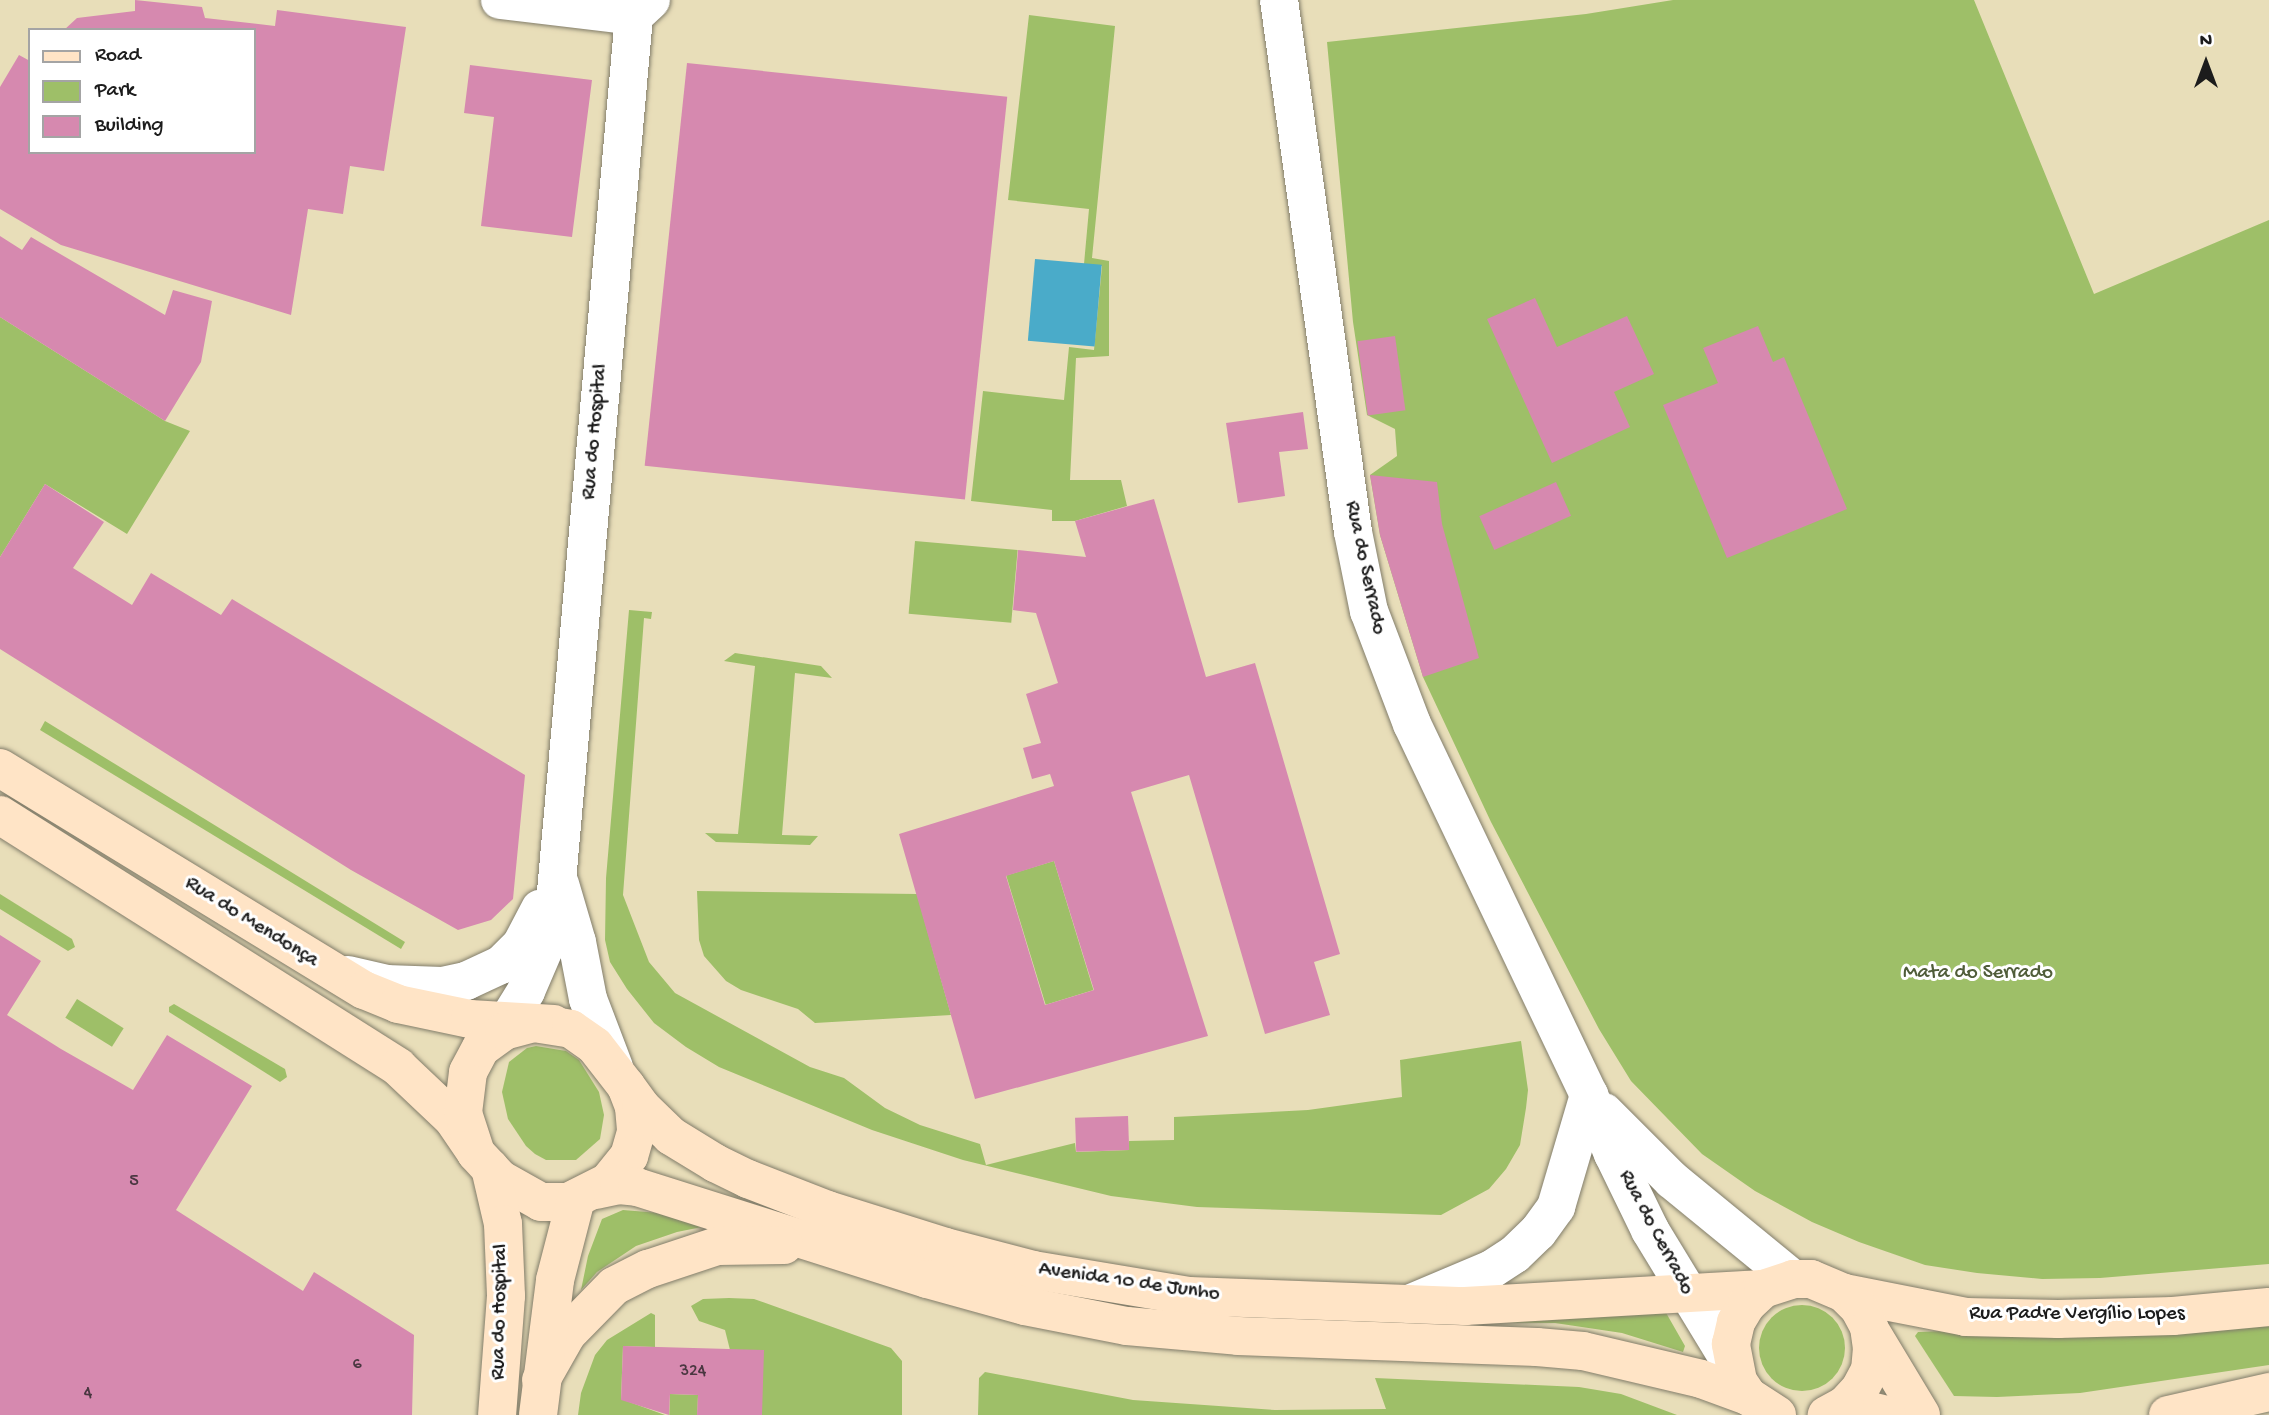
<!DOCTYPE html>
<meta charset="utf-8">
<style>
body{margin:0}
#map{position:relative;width:2269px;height:1415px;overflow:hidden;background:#e8deb9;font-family:"Gochi Hand",sans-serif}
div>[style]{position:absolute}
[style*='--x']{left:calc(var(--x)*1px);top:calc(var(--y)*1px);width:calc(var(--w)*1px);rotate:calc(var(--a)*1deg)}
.green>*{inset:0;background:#9ebf68;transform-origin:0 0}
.round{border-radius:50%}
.water>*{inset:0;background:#4aabc9;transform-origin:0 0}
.building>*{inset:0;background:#d689af;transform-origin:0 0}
.roads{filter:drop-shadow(0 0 2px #827d6a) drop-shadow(0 0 2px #827d6a)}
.minor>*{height:38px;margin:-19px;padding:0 19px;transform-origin:19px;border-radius:19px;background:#fff}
.tertiary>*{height:38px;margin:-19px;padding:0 19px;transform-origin:19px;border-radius:19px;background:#fff}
.secondary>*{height:38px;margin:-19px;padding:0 19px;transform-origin:19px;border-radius:19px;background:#ffe4c6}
span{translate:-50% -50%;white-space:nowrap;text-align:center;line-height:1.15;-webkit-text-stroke:6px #fff;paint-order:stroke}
.number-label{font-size:18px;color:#4a3741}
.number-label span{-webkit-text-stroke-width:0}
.street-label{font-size:21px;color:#1c1c1c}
.park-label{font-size:21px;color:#505d3a}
.legend{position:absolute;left:28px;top:28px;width:228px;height:126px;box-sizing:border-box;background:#fff;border:2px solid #a4a4a4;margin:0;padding:9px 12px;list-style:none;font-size:21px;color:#1c1c1c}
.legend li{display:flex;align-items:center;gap:14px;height:35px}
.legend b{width:35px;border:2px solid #a4a4a4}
.north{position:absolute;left:2171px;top:28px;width:70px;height:70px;-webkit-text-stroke:5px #fff;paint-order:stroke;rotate:0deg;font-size:19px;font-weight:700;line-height:28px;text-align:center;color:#1c1c1c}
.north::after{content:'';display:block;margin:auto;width:24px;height:32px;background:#1c1c1c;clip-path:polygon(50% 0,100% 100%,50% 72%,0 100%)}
</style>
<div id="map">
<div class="green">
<i style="clip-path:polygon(1673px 0,1974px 0,2094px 294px,2269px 220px,2269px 1264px,2100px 1278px,2042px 1279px,1977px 1273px,1925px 1265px,1859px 1242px,1812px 1222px,1755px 1191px,1702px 1154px,1631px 1081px,1599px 1029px,1491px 822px,1423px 677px,1380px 535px,1370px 475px,1397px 456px,1395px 429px,1367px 415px,1353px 322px,1327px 42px,1586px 14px)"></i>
<i style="clip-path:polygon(1029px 15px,1115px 26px,1092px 258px,1109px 261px,1109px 356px,1076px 358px,1070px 480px,1121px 480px,1127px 506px,1075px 521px,1052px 521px,1052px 510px,971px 501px,983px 391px,1064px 400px,1069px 347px,1094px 350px,1102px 266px,1084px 264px,1089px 209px,1008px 200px)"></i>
<i style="clip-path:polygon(0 317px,165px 421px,190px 431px,127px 534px,45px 484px,0 557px)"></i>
<i style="left:915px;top:541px;width:103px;height:73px;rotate:5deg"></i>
<i style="clip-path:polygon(629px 610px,652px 612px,651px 619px,644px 618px,623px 895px,649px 962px,675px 993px,810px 1067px,844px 1078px,885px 1108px,920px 1125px,980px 1144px,986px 1165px,1075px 1143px,1076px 1152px,1129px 1150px,1129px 1141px,1174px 1140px,1174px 1117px,1308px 1110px,1402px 1097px,1400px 1060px,1521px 1041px,1528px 1090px,1526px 1108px,1520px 1145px,1506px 1169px,1489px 1189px,1441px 1215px,1197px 1207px,1111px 1196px,963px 1160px,872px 1130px,719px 1067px,686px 1047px,654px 1023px,627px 989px,610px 962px,605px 940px,606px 878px)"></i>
<i style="clip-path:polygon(735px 653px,821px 666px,832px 678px,795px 673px,782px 835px,818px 836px,810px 845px,716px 842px,705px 833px,738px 834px,755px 666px,724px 661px)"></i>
<i style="clip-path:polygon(45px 721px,405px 942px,401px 949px,40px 730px)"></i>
<i style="left:1054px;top:861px;width:135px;height:50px;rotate:73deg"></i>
<i style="clip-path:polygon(697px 891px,917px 894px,951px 1015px,815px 1023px,798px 1009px,741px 990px,726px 981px,704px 956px,699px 940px)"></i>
<i style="clip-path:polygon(0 894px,72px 939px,75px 947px,68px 951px,0 909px)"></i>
<i style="left:77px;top:999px;width:55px;height:22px;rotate:32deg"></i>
<i style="clip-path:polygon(174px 1004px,285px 1069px,287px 1077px,280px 1082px,169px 1012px,169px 1007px)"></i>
<i style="clip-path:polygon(536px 1046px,566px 1051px,579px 1060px,599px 1092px,604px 1115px,600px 1139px,576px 1160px,546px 1160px,535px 1154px,526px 1146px,508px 1119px,502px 1092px,509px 1062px,527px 1048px)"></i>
<i style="clip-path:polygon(623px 1210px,659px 1213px,707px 1226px,677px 1232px,636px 1246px,597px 1272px,581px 1290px,588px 1256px,602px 1219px)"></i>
<i style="clip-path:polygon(729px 1298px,754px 1299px,891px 1348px,902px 1361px,902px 1415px,762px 1415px,730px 1350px,725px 1330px,699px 1321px,691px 1306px,703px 1299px)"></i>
<i class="round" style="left:1759px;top:1305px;width:86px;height:86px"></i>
<i style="clip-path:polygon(1665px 1311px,1685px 1346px,1683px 1352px,1622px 1333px,1555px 1323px,1470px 1322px)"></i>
<i style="clip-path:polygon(651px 1313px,655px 1315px,655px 1347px,623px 1346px,621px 1399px,665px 1415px,578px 1415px,581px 1393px,595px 1355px,607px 1340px)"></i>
<i style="clip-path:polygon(2269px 1319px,2269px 1365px,2080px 1393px,1997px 1397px,1954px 1396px,1915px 1336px,1918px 1332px)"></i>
<i style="clip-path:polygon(985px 1372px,1133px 1400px,1275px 1410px,1386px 1409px,1375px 1378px,1579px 1387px,1621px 1394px,1677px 1415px,978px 1415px,979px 1378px)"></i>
<i style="left:670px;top:1394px;width:28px;height:21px;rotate:2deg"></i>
</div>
<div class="water">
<i style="left:1035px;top:259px;width:67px;height:82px;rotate:5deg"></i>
</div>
<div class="building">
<i style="clip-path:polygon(135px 0,202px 7px,205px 18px,275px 26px,277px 10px,406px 27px,384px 171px,350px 166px,343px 214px,308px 209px,291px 315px,61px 245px,0 209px,0 87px,19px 55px,30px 61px,30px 152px,254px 152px,254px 30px,64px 30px,77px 18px,135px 11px)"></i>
<i style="left:687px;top:63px;width:322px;height:405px;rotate:6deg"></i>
<i style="clip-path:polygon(470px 65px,592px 80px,572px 237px,481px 226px,494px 117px,464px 113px)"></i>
<i style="clip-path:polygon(0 236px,22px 250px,31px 237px,165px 315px,173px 290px,212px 301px,201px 362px,165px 421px,0 317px)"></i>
<i style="clip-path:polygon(1535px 298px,1557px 347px,1627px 316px,1654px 374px,1614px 392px,1630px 427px,1552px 463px,1487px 319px)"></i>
<i style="clip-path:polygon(1758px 326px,1773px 362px,1784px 357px,1847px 509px,1727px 558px,1663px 405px,1718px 383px,1703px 348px)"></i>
<i style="left:1395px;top:336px;width:75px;height:38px;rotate:82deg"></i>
<i style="clip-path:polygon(1303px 412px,1308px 449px,1279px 452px,1285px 496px,1238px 503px,1226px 423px)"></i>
<i style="clip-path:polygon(1370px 475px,1437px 482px,1442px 524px,1479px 658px,1423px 677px,1380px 535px)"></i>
<i style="left:1556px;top:482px;width:37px;height:84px;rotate:66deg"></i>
<i style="clip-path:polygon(45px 484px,104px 522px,73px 568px,132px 605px,151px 573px,221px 615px,232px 599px,525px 775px,513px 899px,491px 920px,458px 930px,351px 870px,0 649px,0 557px)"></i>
<i style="clip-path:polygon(evenodd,1154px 499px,1206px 677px,1255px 663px,1340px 954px,1314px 962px,1330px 1015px,1265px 1034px,1189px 775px,1131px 792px,1208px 1036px,975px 1099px,899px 834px,1054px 786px,1050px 774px,1032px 779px,1023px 748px,1041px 743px,1026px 694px,1058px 683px,1036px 613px,1013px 610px,1018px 550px,1086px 557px,1075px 521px,1154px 499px,1054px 861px,1094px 990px,1045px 1005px,1006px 876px,1054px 861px)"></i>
<i style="clip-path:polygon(0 935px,41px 961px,7px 1015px,61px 1049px,133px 1090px,167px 1035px,252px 1086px,176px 1210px,303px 1291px,314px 1272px,414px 1335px,412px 1415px,0 1415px)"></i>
<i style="left:1128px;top:1116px;width:34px;height:53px;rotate:88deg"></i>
<i style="clip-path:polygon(623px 1346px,764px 1350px,762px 1415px,697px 1415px,698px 1395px,670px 1394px,669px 1415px,621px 1400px)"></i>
</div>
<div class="roads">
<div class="minor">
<i style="--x:500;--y:0;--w:135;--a:6.8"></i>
<i style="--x:560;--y:884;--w:60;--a:73.7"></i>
<i style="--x:577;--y:942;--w:58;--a:79.1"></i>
<i style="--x:588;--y:999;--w:73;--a:69.1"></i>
<i style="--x:348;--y:975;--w:39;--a:13"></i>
<i style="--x:386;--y:984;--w:56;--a:2"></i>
<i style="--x:442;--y:986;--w:25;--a:-12"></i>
<i style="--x:466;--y:981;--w:38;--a:-25"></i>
<i style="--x:501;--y:965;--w:28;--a:-45"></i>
<i style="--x:521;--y:945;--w:41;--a:-62.2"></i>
<i style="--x:490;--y:1040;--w:27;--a:-48"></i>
<i style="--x:508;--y:1020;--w:34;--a:-58"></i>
<i style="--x:526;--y:991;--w:46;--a:-66.8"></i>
<i style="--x:544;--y:949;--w:47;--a:-76.6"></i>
<i style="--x:555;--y:903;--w:891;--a:-84.91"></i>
<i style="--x:634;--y:16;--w:23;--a:-43"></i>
</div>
<div class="tertiary">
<i style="--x:1279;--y:0;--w:537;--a:82.08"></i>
<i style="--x:1353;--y:532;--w:81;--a:78.6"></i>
<i style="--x:1369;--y:611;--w:121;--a:69.2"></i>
<i style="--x:1412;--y:724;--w:411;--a:64.5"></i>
<i style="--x:1589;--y:1095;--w:64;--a:67.9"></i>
<i style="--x:1613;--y:1154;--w:85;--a:64"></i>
<i style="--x:1650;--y:1230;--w:158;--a:58.7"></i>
<i style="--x:1604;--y:1112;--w:96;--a:45"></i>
<i style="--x:1672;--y:1180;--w:156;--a:39.3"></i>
<i style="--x:1409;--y:1304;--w:90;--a:-22.9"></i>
<i style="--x:1492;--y:1269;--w:27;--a:-33"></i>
<i style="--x:1515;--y:1254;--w:32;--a:-44"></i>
<i style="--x:1538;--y:1232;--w:31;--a:-54"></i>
<i style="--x:1556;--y:1207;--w:117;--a:-73.6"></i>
</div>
<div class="secondary">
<i style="--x:0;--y:768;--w:426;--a:31.4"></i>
<i style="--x:364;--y:990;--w:37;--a:22"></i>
<i style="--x:398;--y:1004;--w:74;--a:11.8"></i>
<i style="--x:470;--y:1019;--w:84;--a:3.4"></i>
<i style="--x:0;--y:815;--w:471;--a:32.3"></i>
<i style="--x:398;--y:1067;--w:76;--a:43.4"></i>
<i style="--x:453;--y:1119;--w:41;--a:55.9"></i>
<i style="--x:534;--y:1023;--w:37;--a:9"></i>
<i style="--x:571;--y:1029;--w:29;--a:35"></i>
<i style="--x:595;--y:1046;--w:51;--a:52.2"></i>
<i style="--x:626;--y:1086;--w:22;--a:69"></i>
<i style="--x:634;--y:1107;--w:25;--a:85"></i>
<i style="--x:636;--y:1132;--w:25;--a:106"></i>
<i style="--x:629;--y:1156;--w:33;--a:129"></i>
<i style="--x:608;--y:1182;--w:45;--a:153.4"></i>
<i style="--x:568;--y:1202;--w:27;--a:180"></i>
<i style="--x:541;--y:1202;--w:47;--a:-150.7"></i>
<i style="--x:500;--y:1179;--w:35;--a:-133"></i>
<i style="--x:476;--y:1153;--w:42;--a:-108"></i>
<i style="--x:463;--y:1113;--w:41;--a:-83"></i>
<i style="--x:468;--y:1072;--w:27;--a:-62"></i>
<i style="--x:481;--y:1048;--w:29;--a:-36"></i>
<i style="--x:504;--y:1031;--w:31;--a:-15"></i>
<i style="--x:626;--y:1086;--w:26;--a:54"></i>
<i style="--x:641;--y:1107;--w:42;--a:44"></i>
<i style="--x:671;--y:1136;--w:52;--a:31.5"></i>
<i style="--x:715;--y:1163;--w:37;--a:26"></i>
<i style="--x:748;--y:1179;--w:86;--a:21.2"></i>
<i style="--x:828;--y:1210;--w:123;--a:17.5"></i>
<i style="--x:945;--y:1247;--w:91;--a:14.6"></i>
<i style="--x:1033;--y:1270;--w:158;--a:9.5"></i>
<i style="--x:1189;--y:1296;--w:276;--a:2.1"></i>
<i style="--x:1465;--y:1306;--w:298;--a:-3.3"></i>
<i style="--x:490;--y:1168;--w:57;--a:76.9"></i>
<i style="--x:503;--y:1224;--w:72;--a:87.6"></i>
<i style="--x:506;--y:1296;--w:119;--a:94.3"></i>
<i style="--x:596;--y:1190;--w:24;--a:-12"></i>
<i style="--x:619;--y:1185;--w:18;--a:6"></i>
<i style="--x:637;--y:1187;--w:304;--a:17.6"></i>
<i style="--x:927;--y:1279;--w:102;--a:15.4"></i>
<i style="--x:1025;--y:1306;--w:104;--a:11.1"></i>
<i style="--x:1127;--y:1326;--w:111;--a:5.1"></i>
<i style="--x:1238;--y:1336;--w:299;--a:2.1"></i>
<i style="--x:1537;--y:1347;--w:46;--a:5"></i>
<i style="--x:1583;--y:1351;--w:121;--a:13.3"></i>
<i style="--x:1701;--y:1379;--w:50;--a:19.9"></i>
<i style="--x:1844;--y:1293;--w:124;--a:11.1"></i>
<i style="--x:1966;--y:1317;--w:92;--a:1.2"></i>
<i style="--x:2058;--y:1319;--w:115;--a:-1.5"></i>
<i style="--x:2173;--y:1316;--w:96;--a:-5.4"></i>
<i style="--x:1870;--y:1330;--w:99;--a:59"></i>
<i style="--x:541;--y:1380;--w:53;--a:-60.5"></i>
<i style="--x:567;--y:1334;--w:67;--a:-45.6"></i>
<i style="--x:614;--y:1286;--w:38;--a:-27"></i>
<i style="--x:648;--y:1269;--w:73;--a:-18.4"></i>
<i style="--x:717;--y:1246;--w:67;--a:-0.9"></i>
<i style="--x:1845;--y:1405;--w:43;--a:13.4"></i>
<i style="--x:538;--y:1415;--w:136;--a:-82.8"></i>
<i style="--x:555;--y:1280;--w:84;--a:-75.5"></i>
<i style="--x:1777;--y:1415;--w:35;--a:-147"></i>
<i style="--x:1748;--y:1396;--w:18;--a:-124"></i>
<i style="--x:1738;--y:1381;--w:38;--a:-101"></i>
<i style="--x:1731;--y:1344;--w:23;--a:-77"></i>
<i style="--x:1736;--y:1322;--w:21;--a:-59"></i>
<i style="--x:1747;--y:1304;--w:22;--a:-43"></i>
<i style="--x:1763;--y:1289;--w:32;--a:-18"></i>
<i style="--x:1793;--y:1279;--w:18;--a:0"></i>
<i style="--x:1811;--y:1279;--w:36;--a:23"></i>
<i style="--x:1844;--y:1293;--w:21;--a:45"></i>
<i style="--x:1859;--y:1308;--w:21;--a:62"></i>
<i style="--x:1869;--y:1327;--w:21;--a:82"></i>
<i style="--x:1872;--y:1348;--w:22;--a:95"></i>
<i style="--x:1870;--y:1370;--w:21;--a:118"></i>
<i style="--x:1860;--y:1389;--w:22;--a:133"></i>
<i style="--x:1845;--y:1405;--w:21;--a:151"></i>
<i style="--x:2168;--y:1415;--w:104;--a:-12.8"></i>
</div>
</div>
<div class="number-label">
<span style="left:134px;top:1182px">5</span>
<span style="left:357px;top:1365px">6</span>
<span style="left:693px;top:1372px">324</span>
<span style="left:88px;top:1394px">4</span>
</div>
<div class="street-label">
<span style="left:596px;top:432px;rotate:-85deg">Rua do Hospital</span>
<span style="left:1364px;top:568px;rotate:78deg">Rua do Serrado</span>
<span style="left:251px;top:923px;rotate:32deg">Rua do Mendonça</span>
<span style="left:1655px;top:1233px;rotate:62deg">Rua do Cerrado</span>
<span style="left:1129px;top:1283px;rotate:8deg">Avenida 10 de Junho</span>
<span style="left:501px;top:1312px;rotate:-89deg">Rua do Hospital</span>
<span style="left:2077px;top:1315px">Rua Padre Vergílio Lopes</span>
</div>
<div class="park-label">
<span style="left:1978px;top:974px">Mata do Serrado</span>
</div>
<ul class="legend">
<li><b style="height:9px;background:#ffe4c6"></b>Road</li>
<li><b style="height:19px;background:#9ebf68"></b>Park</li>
<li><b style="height:19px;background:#d689af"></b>Building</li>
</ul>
<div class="north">N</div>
</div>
